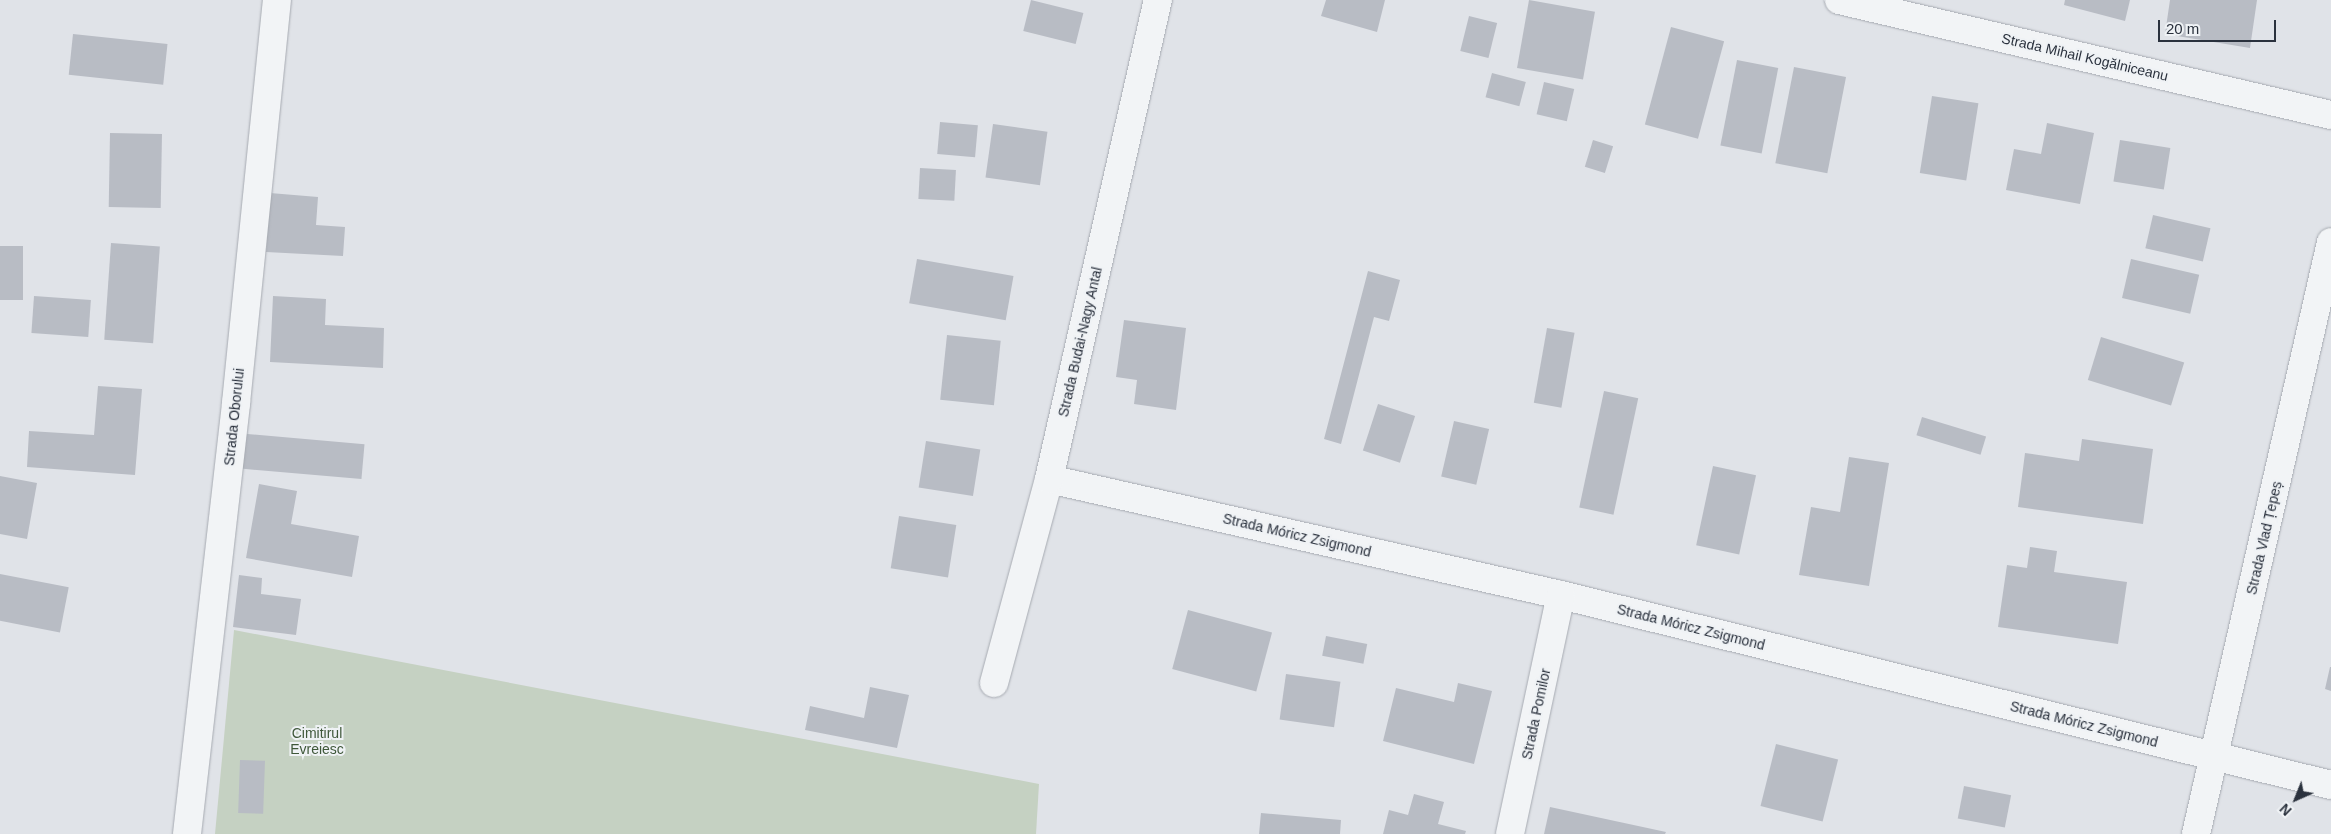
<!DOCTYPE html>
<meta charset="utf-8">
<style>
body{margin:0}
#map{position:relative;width:2331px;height:834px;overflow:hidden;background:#e0e3e8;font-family:Arial,sans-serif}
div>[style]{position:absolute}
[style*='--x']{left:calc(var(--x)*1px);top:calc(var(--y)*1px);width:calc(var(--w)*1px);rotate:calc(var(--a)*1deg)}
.green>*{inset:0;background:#c5d1c2}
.building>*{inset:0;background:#b8bcc4;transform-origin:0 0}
.roads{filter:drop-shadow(0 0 1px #a6aab1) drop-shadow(0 0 1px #a6aab1)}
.street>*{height:28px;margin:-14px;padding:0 14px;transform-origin:14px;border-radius:14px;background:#f2f4f6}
span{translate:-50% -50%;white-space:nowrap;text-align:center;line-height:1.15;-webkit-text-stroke:4px #eff2f5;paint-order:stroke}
.street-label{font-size:14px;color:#2a313d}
.park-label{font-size:14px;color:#3e5739}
.north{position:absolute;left:2271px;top:774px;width:50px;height:50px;-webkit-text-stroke:4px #eff2f5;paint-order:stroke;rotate:224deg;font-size:14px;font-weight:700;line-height:20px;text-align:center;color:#2a313d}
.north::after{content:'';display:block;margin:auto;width:18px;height:22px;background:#2a313d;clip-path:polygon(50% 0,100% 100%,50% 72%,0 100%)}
.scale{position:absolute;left:2158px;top:20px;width:118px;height:22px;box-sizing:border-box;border:2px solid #2a313d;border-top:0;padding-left:6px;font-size:15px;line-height:18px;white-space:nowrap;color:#2a313d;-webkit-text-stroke:4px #eff2f5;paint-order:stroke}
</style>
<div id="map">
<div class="green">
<i style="clip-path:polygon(234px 630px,1039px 784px,1036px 834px,215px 834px)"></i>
</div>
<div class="building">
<i style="left:1031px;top:0;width:54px;height:32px;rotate:14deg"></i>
<i style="clip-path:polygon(1326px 0,1385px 0,1377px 32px,1321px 16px)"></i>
<i style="left:1529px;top:0;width:67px;height:69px;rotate:10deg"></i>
<i style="clip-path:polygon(2065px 0,2130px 0,2125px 21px,2064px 5px)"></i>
<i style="clip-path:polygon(2170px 0,2257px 0,2250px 48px,2165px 34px)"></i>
<i style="left:1469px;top:16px;width:29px;height:36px;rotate:14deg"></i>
<i style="left:1671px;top:27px;width:55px;height:101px;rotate:15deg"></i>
<i style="left:73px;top:34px;width:95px;height:41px;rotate:6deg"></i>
<i style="left:1737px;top:60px;width:42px;height:87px;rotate:11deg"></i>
<i style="left:1794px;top:67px;width:53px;height:98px;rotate:11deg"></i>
<i style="left:1492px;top:73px;width:35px;height:25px;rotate:15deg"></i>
<i style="left:1544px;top:82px;width:31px;height:33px;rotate:13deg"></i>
<i style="left:1932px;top:96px;width:47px;height:78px;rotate:9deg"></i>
<i style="left:940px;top:122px;width:38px;height:32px;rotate:5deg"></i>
<i style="clip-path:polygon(2047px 123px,2094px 133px,2080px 204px,2006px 190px,2014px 149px,2041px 154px)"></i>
<i style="left:993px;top:124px;width:55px;height:54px;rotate:8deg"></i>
<i style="left:110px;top:133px;width:52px;height:74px;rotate:1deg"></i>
<i style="left:1593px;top:140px;width:21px;height:28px;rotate:17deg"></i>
<i style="left:2120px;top:140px;width:51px;height:42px;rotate:9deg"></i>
<i style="left:920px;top:168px;width:36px;height:31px;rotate:3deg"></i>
<i style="clip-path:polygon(270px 193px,318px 197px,316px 225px,345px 227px,343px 256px,266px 252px)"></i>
<i style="left:2153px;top:215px;width:59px;height:34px;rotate:13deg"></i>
<i style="left:111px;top:243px;width:49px;height:97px;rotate:4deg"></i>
<i style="left:0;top:246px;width:23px;height:54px"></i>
<i style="left:917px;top:259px;width:98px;height:45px;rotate:10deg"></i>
<i style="left:2131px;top:259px;width:70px;height:40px;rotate:13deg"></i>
<i style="clip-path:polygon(1368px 271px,1400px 280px,1389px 321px,1374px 317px,1341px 444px,1324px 439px)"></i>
<i style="left:34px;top:296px;width:57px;height:37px;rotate:4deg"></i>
<i style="clip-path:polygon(273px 296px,326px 299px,325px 325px,384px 328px,383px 368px,270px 362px)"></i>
<i style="clip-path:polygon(1124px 320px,1186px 328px,1176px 410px,1134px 404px,1137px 380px,1116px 377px)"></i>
<i style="left:1547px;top:328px;width:28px;height:76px;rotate:10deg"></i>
<i style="left:947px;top:335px;width:54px;height:65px;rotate:6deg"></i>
<i style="left:2101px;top:337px;width:87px;height:45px;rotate:17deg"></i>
<i style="clip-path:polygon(98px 386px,142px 389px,135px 475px,27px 467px,29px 431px,94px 435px)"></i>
<i style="left:1604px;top:391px;width:35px;height:119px;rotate:12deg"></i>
<i style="left:1378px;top:404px;width:39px;height:49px;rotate:18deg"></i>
<i style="left:1922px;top:417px;width:67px;height:19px;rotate:17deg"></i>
<i style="left:1454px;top:421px;width:36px;height:57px;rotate:13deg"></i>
<i style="left:236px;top:433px;width:129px;height:35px;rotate:5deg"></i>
<i style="clip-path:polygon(2082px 439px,2153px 449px,2143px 524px,2018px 507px,2025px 453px,2079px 461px)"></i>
<i style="left:926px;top:441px;width:55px;height:47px;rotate:9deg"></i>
<i style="clip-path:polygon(1849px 457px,1889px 463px,1869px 586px,1799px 575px,1811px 507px,1840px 512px)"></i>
<i style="left:1713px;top:466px;width:44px;height:81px;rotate:12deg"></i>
<i style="clip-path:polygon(0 476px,37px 483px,27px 539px,0 534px)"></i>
<i style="clip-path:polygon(259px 484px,297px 491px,291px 524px,359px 536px,352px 577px,246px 558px)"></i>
<i style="left:899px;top:516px;width:58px;height:53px;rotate:9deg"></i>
<i style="clip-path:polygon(2030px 547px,2057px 551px,2054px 572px,2127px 582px,2118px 644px,1998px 627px,2007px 565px,2027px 568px)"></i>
<i style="left:0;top:574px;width:70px;height:46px;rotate:11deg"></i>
<i style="clip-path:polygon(239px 575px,262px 578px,261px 594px,301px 599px,296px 635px,233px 627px)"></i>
<i style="left:1188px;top:610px;width:87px;height:61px;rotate:15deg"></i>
<i style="left:1326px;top:636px;width:42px;height:20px;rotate:11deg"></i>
<i style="clip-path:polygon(2330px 667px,2331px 667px,2331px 691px,2325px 689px)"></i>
<i style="left:1286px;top:674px;width:55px;height:46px;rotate:8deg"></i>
<i style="clip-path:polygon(1458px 683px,1492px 691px,1474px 764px,1383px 741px,1396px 688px,1454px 702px)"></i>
<i style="clip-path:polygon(870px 687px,909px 695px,897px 748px,805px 730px,810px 706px,864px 718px)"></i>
<i style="left:1776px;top:744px;width:64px;height:64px;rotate:14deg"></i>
<i style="left:240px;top:760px;width:25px;height:53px;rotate:2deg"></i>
<i style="left:1964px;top:786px;width:48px;height:33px;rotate:11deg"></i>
<i style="clip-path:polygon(1414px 794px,1444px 802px,1438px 824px,1466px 831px,1465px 834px,1383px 834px,1389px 810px,1408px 815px)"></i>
<i style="clip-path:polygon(1550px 807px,1666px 832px,1665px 834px,1544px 834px)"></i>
<i style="clip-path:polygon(1261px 813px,1341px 820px,1340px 834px,1259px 834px)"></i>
</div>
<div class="roads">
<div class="street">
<i style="--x:1839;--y:0;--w:505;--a:13.16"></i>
<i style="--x:1049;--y:479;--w:525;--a:12.77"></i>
<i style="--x:1561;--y:595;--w:793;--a:13.86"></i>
<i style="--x:994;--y:683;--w:211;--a:-74.9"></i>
<i style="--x:1049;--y:479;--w:491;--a:-77.2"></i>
<i style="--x:187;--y:834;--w:434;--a:-83.5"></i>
<i style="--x:236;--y:403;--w:405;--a:-84.2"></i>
<i style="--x:1510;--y:834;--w:244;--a:-78"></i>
<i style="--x:2196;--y:834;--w:607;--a:-77.15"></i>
</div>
</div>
<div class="street-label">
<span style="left:2085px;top:57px;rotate:13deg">Strada Mihail Kogălniceanu</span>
<span style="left:1080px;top:342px;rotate:-77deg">Strada Budai-Nagy Antal</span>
<span style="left:234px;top:417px;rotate:-84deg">Strada Oborului</span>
<span style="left:1297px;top:535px;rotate:13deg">Strada Móricz Zsigmond</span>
<span style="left:2264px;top:538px;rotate:-77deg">Strada Vlad Țepeș</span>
<span style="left:1691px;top:627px;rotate:14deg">Strada Móricz Zsigmond</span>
<span style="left:1536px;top:714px;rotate:-78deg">Strada Pomilor</span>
<span style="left:2084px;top:724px;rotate:14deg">Strada Móricz Zsigmond</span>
</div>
<div class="park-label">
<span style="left:317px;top:741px">Cimitirul<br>Evreiesc</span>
</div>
<div class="north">N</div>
<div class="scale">20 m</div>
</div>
